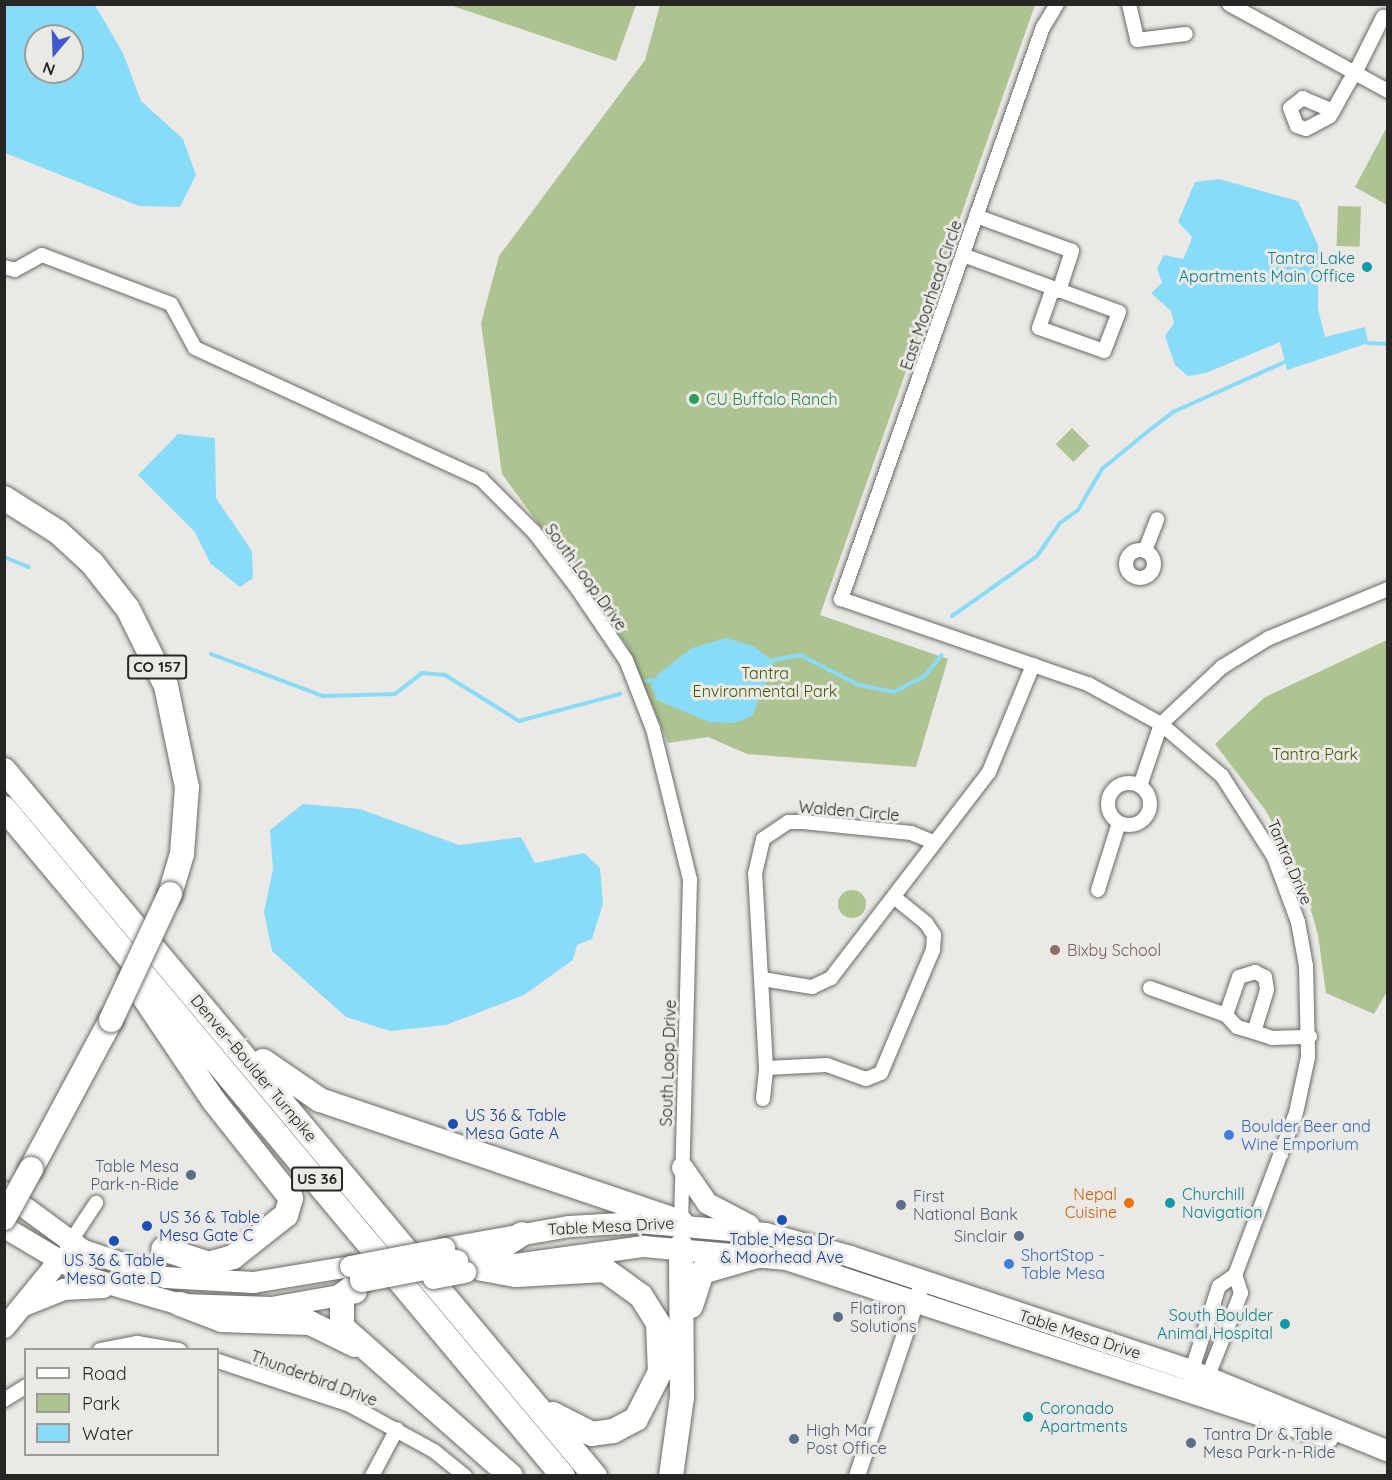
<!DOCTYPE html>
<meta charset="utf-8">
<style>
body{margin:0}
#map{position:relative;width:1392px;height:1480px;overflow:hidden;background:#ebe9e6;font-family:Quicksand,sans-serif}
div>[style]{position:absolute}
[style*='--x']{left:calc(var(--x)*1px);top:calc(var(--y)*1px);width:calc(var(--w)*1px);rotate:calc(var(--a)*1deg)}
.green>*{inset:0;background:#adc392;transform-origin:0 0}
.round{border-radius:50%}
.water>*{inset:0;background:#89dcf7}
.stream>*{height:4px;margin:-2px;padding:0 2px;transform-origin:2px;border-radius:2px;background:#89dcf7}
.roads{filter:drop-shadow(0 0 2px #6a6965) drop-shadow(0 0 2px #6a6965)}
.minor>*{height:14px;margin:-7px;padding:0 7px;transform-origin:7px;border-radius:7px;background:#fff}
.minor>.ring{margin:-7px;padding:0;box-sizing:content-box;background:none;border:14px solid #fff;border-radius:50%}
.tertiary>*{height:16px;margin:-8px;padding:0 8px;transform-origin:8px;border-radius:8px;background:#fff}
.trunk>*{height:21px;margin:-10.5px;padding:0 10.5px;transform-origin:10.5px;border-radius:10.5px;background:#fff}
.motorway>*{height:24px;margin:-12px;padding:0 12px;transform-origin:12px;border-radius:12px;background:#fff}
.bridges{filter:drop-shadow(0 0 2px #6a6965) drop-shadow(0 0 2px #6a6965)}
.trunk-bridge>*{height:21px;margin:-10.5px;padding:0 10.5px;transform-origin:10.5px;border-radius:10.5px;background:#fff}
.motorway-bridge>*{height:24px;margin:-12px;padding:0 12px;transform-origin:12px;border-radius:12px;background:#fff}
.dots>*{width:16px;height:16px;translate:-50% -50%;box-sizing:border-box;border:3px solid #ebe9e6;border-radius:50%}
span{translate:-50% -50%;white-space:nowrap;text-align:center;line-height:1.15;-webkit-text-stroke:6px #ebe9e6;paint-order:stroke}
.shield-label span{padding:2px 4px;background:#ebe9e6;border:2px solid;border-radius:4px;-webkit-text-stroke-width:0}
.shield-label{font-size:15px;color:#272625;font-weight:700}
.culture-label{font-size:16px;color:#0d838f}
.right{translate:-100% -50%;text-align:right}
.left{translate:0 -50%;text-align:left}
.street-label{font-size:16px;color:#272625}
.leisure-label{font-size:16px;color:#27864d}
.park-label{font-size:16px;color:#3f5b00}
.education-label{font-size:16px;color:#785e54}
.transit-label{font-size:16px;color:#164399}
.shop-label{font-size:16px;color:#366cbe}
.service-label{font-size:16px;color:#4e5e75}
.food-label{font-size:16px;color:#c56008}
.frame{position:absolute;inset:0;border:6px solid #272625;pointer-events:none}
.legend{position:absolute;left:24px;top:1348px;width:195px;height:108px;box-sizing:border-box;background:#ebe9e6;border:2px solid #9d9b99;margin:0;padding:8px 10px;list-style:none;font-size:18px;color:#272625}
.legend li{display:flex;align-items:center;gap:12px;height:30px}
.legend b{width:30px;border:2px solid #9d9b99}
.north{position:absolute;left:24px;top:24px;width:60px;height:60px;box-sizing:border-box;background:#ebe9e6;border:2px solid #9d9b99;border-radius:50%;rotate:199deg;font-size:16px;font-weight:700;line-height:24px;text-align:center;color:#272625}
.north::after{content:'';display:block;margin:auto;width:21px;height:27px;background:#3f59cb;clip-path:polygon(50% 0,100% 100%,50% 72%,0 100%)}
</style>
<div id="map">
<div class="green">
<i style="clip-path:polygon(450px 5px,636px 5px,616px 61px)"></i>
<i style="clip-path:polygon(660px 5px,1035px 5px,820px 615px,948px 659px,916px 767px,747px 754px,708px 737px,668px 743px,627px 645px,502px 474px,481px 323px,499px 256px,645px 60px)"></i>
<i style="clip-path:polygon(1387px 127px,1387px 205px,1355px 187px)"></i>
<i style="left:1338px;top:206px;width:23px;height:40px;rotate:2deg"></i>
<i style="left:1072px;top:428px;width:25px;height:23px;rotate:45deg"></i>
<i style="clip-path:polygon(1387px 640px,1388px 990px,1374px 1014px,1326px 993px,1318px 935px,1302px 878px,1266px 811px,1215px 744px,1265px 697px)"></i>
<i class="round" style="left:838px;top:890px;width:28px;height:28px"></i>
</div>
<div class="water">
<i style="clip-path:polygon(evenodd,4px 5px,95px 5px,123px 53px,141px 101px,183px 139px,196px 175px,180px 207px,139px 206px,5px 153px,4px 5px,36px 36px,72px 36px,72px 72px,36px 72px,36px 36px)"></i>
<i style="clip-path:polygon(1219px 179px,1298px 201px,1318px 245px,1318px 309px,1325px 337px,1365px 327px,1368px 343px,1287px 370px,1280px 342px,1206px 373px,1188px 376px,1175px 365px,1165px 336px,1174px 323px,1171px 311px,1151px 293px,1162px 283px,1157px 268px,1164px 255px,1183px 259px,1189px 246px,1192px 237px,1178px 222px,1195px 182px)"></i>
<i style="clip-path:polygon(178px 434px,215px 438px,216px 498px,252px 551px,253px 578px,240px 587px,211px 564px,194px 531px,138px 475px)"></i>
<i style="clip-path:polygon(726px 638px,753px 646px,774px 662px,752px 716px,735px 723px,709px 722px,657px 700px,651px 685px,657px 675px,692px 648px)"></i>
<i style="clip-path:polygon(303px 804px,360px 809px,459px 845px,521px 837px,535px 863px,584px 853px,600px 868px,603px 904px,592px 939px,577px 945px,573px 960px,524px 995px,446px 1025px,390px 1031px,346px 1017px,272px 951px,264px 912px,273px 869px,270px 830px)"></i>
</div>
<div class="stream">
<i style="--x:1368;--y:343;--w:20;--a:3"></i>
<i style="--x:4;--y:557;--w:27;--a:22"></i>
<i style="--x:952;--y:616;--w:104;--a:-35.2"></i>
<i style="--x:1037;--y:556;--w:40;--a:-55.1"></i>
<i style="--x:1060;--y:523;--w:22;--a:-36"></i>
<i style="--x:1078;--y:510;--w:48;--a:-59.7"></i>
<i style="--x:1102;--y:469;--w:65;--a:-39.4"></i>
<i style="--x:1152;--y:428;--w:26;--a:-37"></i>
<i style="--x:1173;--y:412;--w:123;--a:-24.1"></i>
<i style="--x:211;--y:654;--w:120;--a:20.6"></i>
<i style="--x:323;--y:696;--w:72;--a:-1.6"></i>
<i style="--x:395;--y:694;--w:34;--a:-38"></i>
<i style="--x:422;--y:673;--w:23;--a:5"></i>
<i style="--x:445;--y:675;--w:87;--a:31.9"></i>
<i style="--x:519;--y:721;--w:105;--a:-15"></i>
<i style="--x:773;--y:660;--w:27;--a:-10"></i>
<i style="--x:800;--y:655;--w:66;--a:27"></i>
<i style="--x:859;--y:685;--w:36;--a:11"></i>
<i style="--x:894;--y:692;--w:34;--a:-27"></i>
<i style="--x:924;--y:677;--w:28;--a:-51"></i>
<i style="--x:647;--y:681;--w:7;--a:-8"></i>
</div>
<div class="roads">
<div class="minor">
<i style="--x:1057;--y:4;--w:27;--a:121"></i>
<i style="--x:1043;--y:27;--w:607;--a:109.45"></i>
<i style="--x:841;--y:599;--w:261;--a:19"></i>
<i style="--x:1088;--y:684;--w:83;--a:28.7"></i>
<i style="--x:1161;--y:724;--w:80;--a:40.4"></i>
<i style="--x:1222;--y:776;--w:96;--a:57.3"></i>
<i style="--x:1274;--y:857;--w:69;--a:69.7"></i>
<i style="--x:1298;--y:922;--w:45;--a:79.7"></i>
<i style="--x:1306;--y:966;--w:91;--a:88.7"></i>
<i style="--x:1308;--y:1057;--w:57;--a:102.1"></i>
<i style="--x:1296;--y:1113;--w:173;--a:110.6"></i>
<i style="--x:1235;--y:1275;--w:19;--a:145"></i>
<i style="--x:1219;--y:1286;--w:95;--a:107.9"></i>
<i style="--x:1129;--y:4;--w:37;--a:77"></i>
<i style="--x:1137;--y:40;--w:49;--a:-7"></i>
<i style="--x:1229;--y:4;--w:181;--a:28.7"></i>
<i style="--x:1333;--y:111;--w:33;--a:-157"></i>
<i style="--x:1303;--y:98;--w:16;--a:142"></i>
<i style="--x:1290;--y:108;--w:19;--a:69"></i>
<i style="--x:1297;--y:126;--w:9;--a:18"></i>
<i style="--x:1306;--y:129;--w:27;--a:-28"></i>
<i style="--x:1330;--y:116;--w:6;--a:-59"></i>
<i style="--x:1333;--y:111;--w:31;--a:-61"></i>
<i style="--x:1348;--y:84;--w:13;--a:-58"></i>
<i style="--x:1355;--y:73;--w:63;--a:-63.4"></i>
<i style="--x:976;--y:216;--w:102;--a:20"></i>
<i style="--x:1072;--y:251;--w:42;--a:108"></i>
<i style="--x:963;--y:255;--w:166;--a:20.1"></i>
<i style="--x:1119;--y:312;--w:42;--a:111"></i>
<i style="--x:1104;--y:351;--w:69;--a:-160.5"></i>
<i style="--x:1039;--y:328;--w:42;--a:-70.7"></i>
<i style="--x:4;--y:267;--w:11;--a:15"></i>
<i style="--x:15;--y:270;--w:31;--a:-29"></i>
<i style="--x:42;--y:255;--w:138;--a:20.8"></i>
<i style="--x:171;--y:304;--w:50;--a:61.4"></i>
<i style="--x:195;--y:348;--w:315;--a:24.6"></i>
<i style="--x:481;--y:479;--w:75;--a:45"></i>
<i style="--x:534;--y:532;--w:71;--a:52.5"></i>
<i style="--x:577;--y:588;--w:87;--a:55.8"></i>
<i style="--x:626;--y:660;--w:74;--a:68.6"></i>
<i style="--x:653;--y:729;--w:155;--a:76.2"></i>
<i style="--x:690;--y:880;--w:346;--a:91.5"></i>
<i class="ring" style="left:1126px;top:550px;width:14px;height:14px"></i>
<i style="--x:1145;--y:551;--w:34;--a:-69"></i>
<i class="ring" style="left:1108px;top:783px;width:28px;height:28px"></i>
<i style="--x:1140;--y:786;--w:65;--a:-71.3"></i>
<i style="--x:1161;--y:724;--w:83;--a:-43.1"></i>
<i style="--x:1222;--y:667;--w:55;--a:-31.7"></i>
<i style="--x:1269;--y:638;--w:129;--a:-22.4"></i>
<i style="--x:1098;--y:890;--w:70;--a:-72.6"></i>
<i style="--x:762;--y:979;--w:51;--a:9.1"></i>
<i style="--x:812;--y:987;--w:21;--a:-25"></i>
<i style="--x:831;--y:978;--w:260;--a:-52.5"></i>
<i style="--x:989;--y:772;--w:116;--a:-67.6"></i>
<i style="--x:1150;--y:988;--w:81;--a:19.6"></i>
<i style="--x:1226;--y:1015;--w:40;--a:-71.1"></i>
<i style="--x:1239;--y:977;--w:17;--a:-17"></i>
<i style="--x:1255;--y:972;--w:11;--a:27"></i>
<i style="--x:1265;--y:977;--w:13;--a:81"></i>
<i style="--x:1267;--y:990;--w:44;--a:107.2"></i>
<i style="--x:1254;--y:1032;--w:19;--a:18"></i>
<i style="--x:1272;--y:1038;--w:38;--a:-2"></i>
<i style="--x:1226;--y:1015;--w:16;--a:47"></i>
<i style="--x:1237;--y:1027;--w:18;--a:16"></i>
<i style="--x:766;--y:1068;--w:61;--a:-2.8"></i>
<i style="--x:827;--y:1065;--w:41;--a:19.7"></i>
<i style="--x:866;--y:1079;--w:16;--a:-22"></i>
<i style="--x:881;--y:1073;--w:134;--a:-67.1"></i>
<i style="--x:933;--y:950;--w:15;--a:-86"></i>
<i style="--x:934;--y:935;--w:14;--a:-124"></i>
<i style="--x:926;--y:923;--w:41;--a:-140.9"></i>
<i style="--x:763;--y:1099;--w:31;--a:-84"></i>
<i style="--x:766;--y:1068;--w:194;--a:-93.2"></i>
<i style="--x:755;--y:874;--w:36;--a:-77"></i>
<i style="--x:763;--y:839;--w:30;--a:-34"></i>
<i style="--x:788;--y:822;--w:15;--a:0"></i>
<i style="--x:803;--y:822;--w:109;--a:5.8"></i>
<i style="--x:911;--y:833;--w:24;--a:22"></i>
<i style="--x:67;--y:1247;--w:53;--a:-56.6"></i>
<i style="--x:100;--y:1350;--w:38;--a:-11"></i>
<i style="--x:137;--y:1343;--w:43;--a:9.5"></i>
<i style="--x:218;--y:1361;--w:139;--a:18.4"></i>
<i style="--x:350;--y:1405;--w:96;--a:28.7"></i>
<i style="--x:434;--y:1451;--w:40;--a:39"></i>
<i style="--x:1206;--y:1381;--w:95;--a:-68.3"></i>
<i style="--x:1241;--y:1293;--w:19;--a:-108"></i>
<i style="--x:4;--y:1400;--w:26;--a:-32"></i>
<i style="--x:372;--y:1476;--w:53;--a:-62"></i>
</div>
<div class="tertiary">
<i style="--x:857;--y:1476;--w:196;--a:-71.3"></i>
</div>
<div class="trunk">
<i style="--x:682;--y:1167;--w:44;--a:55.2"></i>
<i style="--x:707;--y:1203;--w:47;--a:27.6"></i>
<i style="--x:4;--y:1192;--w:98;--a:36.3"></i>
<i style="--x:83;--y:1250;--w:86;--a:18.2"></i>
<i style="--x:165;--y:1277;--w:88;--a:3.3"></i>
<i style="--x:253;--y:1282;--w:98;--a:-9.4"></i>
<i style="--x:4;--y:1227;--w:100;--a:30.7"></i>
<i style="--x:90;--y:1278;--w:94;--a:16.1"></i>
<i style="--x:180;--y:1304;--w:91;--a:1.9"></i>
<i style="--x:271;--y:1307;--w:86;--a:-10"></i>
<i style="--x:444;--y:1248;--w:127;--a:-10"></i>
<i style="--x:569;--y:1226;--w:69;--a:-3.3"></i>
<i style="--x:638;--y:1222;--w:127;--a:5"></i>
<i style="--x:765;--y:1233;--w:88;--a:15.1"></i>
<i style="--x:850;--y:1256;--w:359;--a:18.5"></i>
<i style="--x:1190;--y:1370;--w:214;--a:22.2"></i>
<i style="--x:486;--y:1268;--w:159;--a:-8"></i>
<i style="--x:643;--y:1246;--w:144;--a:5.2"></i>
<i style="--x:786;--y:1259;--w:570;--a:18.21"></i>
<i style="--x:21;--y:1306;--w:45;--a:-22"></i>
<i style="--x:63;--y:1289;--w:40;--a:-2.9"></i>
<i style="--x:4;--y:1327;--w:84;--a:-50.8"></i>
</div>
<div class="motorway">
<i style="--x:4;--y:498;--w:64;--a:32.2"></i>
<i style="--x:58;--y:532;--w:46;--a:42.4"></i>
<i style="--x:92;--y:563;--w:58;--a:52"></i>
<i style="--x:128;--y:609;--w:86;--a:63.7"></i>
<i style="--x:166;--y:686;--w:103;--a:78.3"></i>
<i style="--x:187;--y:787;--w:67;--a:94.3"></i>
<i style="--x:182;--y:854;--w:42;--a:106.7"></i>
<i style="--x:4;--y:770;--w:921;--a:50.07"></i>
<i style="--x:4;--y:808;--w:871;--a:50.08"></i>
<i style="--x:131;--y:978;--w:148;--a:56"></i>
<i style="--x:214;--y:1101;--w:124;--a:51.6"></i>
<i style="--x:291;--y:1198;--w:18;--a:106"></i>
<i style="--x:286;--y:1215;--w:68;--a:141.6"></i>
<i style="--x:233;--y:1257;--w:25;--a:164"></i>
<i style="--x:209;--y:1264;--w:48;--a:-161.9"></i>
<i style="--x:263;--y:1061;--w:69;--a:34.4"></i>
<i style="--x:320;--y:1100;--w:381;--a:18.7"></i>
<i style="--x:31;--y:1169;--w:169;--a:-61.8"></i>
<i style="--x:458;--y:1261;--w:43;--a:-16.3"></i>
<i style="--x:499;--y:1249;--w:27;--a:-33"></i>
<i style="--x:482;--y:1269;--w:35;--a:10"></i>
<i style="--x:516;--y:1275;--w:89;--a:-3.2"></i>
<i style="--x:605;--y:1270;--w:44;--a:35.8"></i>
<i style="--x:641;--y:1296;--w:32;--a:58"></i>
<i style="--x:658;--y:1323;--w:49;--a:87.7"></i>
<i style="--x:660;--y:1372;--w:53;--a:117.1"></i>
<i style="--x:636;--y:1419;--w:26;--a:152"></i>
<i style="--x:613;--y:1431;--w:21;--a:172"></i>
<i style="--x:592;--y:1434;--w:44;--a:-152.9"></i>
<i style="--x:362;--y:1280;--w:25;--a:143"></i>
<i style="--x:342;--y:1295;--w:32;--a:90"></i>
<i style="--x:342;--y:1327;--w:225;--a:41.4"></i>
<i style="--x:180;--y:1304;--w:45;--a:20.9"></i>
<i style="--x:222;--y:1320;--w:88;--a:2"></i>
<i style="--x:310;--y:1323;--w:50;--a:26.1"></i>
<i style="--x:691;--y:1306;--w:36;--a:-72"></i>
<i style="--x:702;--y:1272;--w:61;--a:-16.1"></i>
<i style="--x:671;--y:1476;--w:80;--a:-82.1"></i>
<i style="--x:682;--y:1397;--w:151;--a:-90.4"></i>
</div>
</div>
<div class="bridges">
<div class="trunk-bridge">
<i style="--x:350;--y:1266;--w:96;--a:-10.8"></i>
<i style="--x:433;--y:1278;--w:33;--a:-11"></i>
</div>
<div class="motorway-bridge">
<i style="--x:111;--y:1020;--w:139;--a:-64.9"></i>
<i style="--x:4;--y:1218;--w:56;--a:-61.1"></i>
<i style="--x:362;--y:1280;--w:96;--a:-10.8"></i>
</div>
</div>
<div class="dots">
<i style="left:1367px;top:267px;background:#0f9aa8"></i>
<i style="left:694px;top:399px;background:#2e9e5b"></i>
<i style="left:1055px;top:950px;background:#8d6e63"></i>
<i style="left:453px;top:1124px;background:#1a4fb4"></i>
<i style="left:1229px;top:1135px;background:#3f7fe0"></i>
<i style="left:191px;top:1175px;background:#5c6f8a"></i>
<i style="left:1129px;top:1203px;background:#e8710a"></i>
<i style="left:1170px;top:1203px;background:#0f9aa8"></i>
<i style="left:901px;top:1205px;background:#5c6f8a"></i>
<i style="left:782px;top:1220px;background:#1a4fb4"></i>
<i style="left:147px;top:1226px;background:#1a4fb4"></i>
<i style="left:1019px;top:1236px;background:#5c6f8a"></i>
<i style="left:114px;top:1241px;background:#1a4fb4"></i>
<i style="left:1009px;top:1264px;background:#3f7fe0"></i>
<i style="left:838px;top:1317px;background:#5c6f8a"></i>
<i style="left:1285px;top:1324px;background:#0f9aa8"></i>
<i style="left:1028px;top:1417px;background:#0f9aa8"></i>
<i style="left:794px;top:1439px;background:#5c6f8a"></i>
<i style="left:1191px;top:1443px;background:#5c6f8a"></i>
</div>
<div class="shield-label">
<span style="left:157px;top:667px">CO 157</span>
<span style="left:317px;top:1179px">US 36</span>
</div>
<div class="culture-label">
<span class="right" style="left:1355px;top:267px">Tantra Lake<br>Apartments Main Office</span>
<span class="left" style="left:1182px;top:1203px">Churchill<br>Navigation</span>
<span class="right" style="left:1273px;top:1324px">South Boulder<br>Animal Hospital</span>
<span class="left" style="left:1040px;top:1417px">Coronado<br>Apartments</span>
</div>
<div class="street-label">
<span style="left:931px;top:295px;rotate:-71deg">East Moorhead Circle</span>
<span style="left:586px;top:577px;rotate:54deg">South Loop Drive</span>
<span style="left:849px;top:811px;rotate:5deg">Walden Circle</span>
<span style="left:1290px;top:862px;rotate:67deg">Tantra Drive</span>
<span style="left:668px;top:1063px;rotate:-88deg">South Loop Drive</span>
<span style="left:254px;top:1068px;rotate:50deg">Denver–Boulder Turnpike</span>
<span style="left:611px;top:1226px;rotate:-3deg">Table Mesa Drive</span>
<span style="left:1080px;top:1334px;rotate:18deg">Table Mesa Drive</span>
<span style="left:314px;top:1378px;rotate:20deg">Thunderbird Drive</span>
</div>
<div class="leisure-label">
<span class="left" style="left:706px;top:399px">CU Buffalo Ranch</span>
</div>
<div class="park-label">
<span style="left:765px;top:682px">Tantra<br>Environmental Park</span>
<span style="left:1315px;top:754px">Tantra Park</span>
</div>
<div class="education-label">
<span class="left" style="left:1067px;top:950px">Bixby School</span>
</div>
<div class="transit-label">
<span class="left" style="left:465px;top:1124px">US 36 &amp; Table<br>Mesa Gate A</span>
<span class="left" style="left:159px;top:1226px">US 36 &amp; Table<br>Mesa Gate C</span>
<span style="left:782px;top:1248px">Table Mesa Dr<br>&amp; Moorhead Ave</span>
<span style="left:114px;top:1269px">US 36 &amp; Table<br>Mesa Gate D</span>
</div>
<div class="shop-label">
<span class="left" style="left:1241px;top:1135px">Boulder Beer and<br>Wine Emporium</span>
<span class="left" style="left:1021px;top:1264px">ShortStop -<br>Table Mesa</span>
</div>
<div class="service-label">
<span class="right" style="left:179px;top:1175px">Table Mesa<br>Park-n-Ride</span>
<span class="left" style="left:913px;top:1205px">First<br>National Bank</span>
<span class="right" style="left:1007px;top:1236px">Sinclair</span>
<span class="left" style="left:850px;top:1317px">Flatiron<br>Solutions</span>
<span class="left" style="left:806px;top:1439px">High Mar<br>Post Office</span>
<span class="left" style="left:1203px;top:1443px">Tantra Dr &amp; Table<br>Mesa Park-n-Ride</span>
</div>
<div class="food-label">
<span class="right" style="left:1117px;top:1203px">Nepal<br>Cuisine</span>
</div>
<div class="frame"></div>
<ul class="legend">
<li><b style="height:8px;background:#fff"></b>Road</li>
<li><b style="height:16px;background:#adc392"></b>Park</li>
<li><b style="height:16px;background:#89dcf7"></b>Water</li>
</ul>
<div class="north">N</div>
</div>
